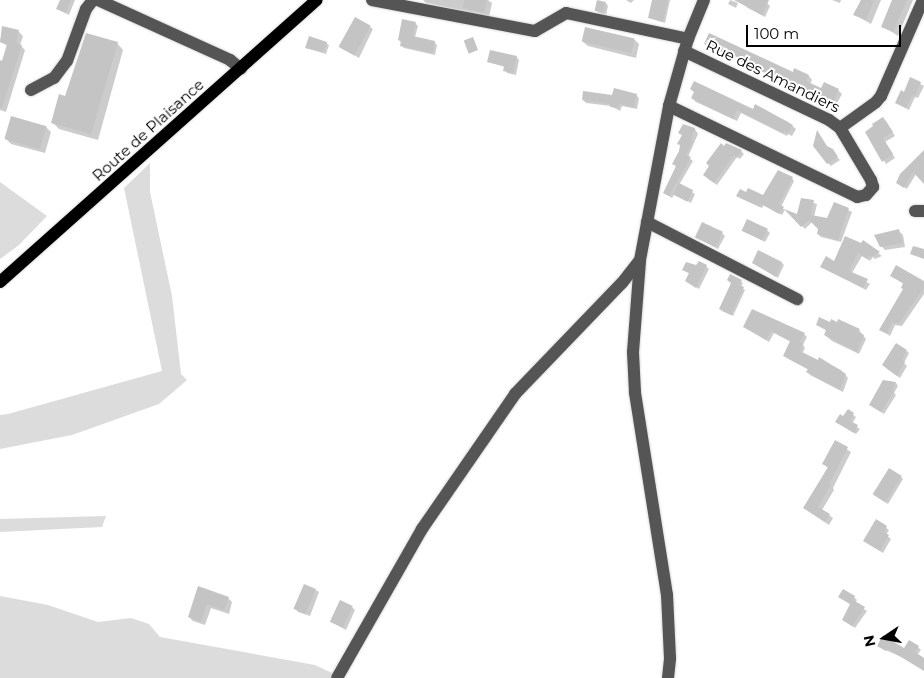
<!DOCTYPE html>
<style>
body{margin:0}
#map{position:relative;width:924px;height:678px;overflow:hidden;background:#fff;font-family:Montserrat,sans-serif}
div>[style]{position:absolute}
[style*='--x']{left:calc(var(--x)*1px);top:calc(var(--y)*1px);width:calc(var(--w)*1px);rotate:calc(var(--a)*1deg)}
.green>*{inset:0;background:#dcdcdc}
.shadow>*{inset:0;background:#0003}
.building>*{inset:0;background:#c4c4c4;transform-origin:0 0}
.roads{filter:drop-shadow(0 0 1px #dbdbdb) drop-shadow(0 0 1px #dbdbdb)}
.minor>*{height:12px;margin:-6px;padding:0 6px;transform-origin:6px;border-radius:6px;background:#555}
.major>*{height:12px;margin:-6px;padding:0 6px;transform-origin:6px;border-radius:6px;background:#000}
span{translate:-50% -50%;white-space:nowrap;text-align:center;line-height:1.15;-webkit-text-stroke:4px #fff;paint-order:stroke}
.street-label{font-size:15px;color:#000}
.north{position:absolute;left:859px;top:613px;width:50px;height:50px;-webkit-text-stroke:4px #fff;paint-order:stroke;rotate:258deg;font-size:14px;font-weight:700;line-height:20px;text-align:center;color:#000}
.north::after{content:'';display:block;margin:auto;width:18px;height:22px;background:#000;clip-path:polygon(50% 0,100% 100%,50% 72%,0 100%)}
.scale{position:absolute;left:746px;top:25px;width:155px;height:22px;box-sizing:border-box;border:2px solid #000;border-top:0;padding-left:6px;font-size:15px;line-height:18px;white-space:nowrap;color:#000;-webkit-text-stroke:4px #fff;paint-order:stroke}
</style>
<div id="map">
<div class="green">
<i style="clip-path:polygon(150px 163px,150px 192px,172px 296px,181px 374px,187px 380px,159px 404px,72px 435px,0 449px,0 415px,8px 414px,162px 371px,124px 188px)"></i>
<i style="clip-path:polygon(0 182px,47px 216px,19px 245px,0 259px)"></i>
<i style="clip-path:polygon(106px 516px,102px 527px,0 532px,0 519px)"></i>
<i style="clip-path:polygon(0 596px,48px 605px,98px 622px,131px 618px,149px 624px,160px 637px,315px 665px,332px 673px,330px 678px,0 678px)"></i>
</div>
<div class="shadow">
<i style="clip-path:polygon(61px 0,75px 0,69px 15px,57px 9px)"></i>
<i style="clip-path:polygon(423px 0,488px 0,492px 3px,489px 17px,426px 3px)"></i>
<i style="clip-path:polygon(626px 0,634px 0,631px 3px)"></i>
<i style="clip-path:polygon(654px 0,670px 0,665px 23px,650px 18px)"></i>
<i style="clip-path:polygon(730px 0,738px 3px,736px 8px,728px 4px)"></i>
<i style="clip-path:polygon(747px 0,761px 0,767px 3px,770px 6px,765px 17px,748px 8px,745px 5px)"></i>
<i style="clip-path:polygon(832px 0,841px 0,840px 3px)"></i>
<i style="clip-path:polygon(861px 0,881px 0,871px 24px,855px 15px)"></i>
<i style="clip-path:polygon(894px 0,913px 0,898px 36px,883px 26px)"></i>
<i style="clip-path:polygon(606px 3px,608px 6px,606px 15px,599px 13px,596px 10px)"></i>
<i style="clip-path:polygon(415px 23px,418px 26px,415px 37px,434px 42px,437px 45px,435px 55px,404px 48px,402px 46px,402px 43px,399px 40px)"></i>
<i style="clip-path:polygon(3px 27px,19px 32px,23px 36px,20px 45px,25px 50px,6px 112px,0 110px,0 61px,3px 62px,8px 46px,0 42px)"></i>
<i style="clip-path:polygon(370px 27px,373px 29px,359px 58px,341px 48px)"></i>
<i style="clip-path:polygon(635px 40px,639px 44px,636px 58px,588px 46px,583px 42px)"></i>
<i style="clip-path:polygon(117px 43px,123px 50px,98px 140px,59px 129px,52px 122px,66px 98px)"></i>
<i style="clip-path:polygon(326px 43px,329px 45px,326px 54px,306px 48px)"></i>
<i style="clip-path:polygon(705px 44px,793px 74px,795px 70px,809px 76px,812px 80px,810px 84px,822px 90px,838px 90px,842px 94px,835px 107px)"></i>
<i style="clip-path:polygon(516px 57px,519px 60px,516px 75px,507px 73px,505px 67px,488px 62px)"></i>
<i style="clip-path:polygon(911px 79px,924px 86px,918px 98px,915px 97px,909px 110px,896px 103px,904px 93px)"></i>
<i style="clip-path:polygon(691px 89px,753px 111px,756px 106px,788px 122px,796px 129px,792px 136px,788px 134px,787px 136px,741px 113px,737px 121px,696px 102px,692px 98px,695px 93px)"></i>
<i style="clip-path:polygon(636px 95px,639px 98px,637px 109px,622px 106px,620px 111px,611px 106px,586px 103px,583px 100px)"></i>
<i style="clip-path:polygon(886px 121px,895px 136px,885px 142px,895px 158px,886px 164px,867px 132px)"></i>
<i style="clip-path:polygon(46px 127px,51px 132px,45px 153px,11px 144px,6px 139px)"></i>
<i style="clip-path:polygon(695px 129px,698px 134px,688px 157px,693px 161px,679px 185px,695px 194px,691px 203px,675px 193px,672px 198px,664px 193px,677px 167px,683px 136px,679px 133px)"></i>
<i style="clip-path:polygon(828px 148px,840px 160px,831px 166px,828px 163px)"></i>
<i style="clip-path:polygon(741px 151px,744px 154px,740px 159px,737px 157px,717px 185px,707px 178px,711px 166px)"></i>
<i style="clip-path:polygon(924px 152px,924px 182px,916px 174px,907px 189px,898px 183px)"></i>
<i style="clip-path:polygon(792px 178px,794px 181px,781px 207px,785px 210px,782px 215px,764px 205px,762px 208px,740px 198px,747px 193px,764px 196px)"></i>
<i style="clip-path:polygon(802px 199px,817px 204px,814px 217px,828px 219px,834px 203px,852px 212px,841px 242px,821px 237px,818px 234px,819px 229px,812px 222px,805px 229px,789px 212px,798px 216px)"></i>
<i style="clip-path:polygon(743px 230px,767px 230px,770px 233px,765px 242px)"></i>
<i style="clip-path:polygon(899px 231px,903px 235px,905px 247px,885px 250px,881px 246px)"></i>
<i style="clip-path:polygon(722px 233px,725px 236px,718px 249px,696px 237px)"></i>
<i style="clip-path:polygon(863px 242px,882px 256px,875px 259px,873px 257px,870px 261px,862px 256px,852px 273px,870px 284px,866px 290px,822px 267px,835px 262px)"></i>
<i style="clip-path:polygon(782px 263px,784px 265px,778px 278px,756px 264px)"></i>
<i style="clip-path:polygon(697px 266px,706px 266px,709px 269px,699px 289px,686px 281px,690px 274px,684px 270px)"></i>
<i style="clip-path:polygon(731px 275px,743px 283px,741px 287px,745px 290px,733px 316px,722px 311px,732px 283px)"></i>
<i style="clip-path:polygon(891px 276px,924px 283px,924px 294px,902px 326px,895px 325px,890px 336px,880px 329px,904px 289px,904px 284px)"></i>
<i style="clip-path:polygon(817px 324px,837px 324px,859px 330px,866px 339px,859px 354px,832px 341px,825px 335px,827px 331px)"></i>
<i style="clip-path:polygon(745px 327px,804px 334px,807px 337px,803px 345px,805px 348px,802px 354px,818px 362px,820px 359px,841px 370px,848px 378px,843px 392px,810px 375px,808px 372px,809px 370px,787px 358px,791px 342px,774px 333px,769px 342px)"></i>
<i style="clip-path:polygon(907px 351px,909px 353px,904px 363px,907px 366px,900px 378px,886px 368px)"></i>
<i style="clip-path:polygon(884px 382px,896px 383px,898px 386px,894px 393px,896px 395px,884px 414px,873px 407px)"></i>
<i style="clip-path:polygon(848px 411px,856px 417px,852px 424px,860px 429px,856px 434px,840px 424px)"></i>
<i style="clip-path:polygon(835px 442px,851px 452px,833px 488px,834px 490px,822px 510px,833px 518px,829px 525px,804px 508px,828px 468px,824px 464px)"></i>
<i style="clip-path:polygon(901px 477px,903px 479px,888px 504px,874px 495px)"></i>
<i style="clip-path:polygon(877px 521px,889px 530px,886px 535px,891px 539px,883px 553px,864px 541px)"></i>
<i style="clip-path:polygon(198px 588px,228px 598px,232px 602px,229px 614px,211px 608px,205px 625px,193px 621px,189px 617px)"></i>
<i style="clip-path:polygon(316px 590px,319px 592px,310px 616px,298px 612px,296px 609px)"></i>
<i style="clip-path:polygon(840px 597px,854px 597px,857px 600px,855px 603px,867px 611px,855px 628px,846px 622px,851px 605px)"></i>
<i style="clip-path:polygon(352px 607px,355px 610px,346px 630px,332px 622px)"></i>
<i style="clip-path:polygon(918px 647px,921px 650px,917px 655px,924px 659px,924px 667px,881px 648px,905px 649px)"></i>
</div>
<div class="building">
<i style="clip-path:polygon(60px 0,71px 0,66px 13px,56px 9px)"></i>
<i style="clip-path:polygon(464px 0,487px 0,484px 13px,463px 8px)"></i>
<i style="left:597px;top:0;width:9px;height:11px;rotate:13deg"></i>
<i style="clip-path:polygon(652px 0,668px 0,663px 22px,648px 18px)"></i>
<i style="clip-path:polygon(734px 0,769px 0,762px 15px)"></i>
<i style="clip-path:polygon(861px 0,874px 0,866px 20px,853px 15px)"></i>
<i style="clip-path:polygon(892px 0,907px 0,893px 32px,881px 27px)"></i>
<i style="left:355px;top:17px;width:18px;height:34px;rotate:29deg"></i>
<i style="clip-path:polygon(402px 19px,416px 22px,413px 36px,435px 41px,433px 53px,400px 46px,401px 41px,398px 40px)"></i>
<i style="clip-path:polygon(2px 26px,19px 30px,16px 43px,22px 45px,2px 108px,0 108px,0 60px,2px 61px,7px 44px,0 42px)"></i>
<i style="left:585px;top:27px;width:51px;height:15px;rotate:13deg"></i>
<i style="clip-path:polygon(86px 33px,118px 42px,91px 134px,51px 123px,59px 94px,65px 96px)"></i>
<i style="clip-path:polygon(709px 33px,793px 72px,794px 68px,809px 75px,806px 81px,821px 88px,824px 82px,839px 89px,832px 104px,704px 44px)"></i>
<i style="clip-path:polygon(309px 36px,327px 42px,323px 52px,305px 48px)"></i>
<i style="left:473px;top:37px;width:14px;height:10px;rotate:69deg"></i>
<i style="clip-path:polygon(490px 50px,517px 56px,513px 73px,503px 71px,504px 66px,487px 62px)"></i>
<i style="clip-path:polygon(910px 77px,921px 82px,915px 96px,912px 95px,906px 108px,895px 103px,901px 90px,904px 92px)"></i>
<i style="clip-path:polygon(694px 81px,753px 109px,755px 104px,793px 125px,788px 133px,784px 131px,783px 133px,737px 110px,733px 119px,691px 98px,694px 92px,690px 89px)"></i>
<i style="clip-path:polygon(614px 88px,637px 94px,634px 107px,619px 104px,618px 108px,610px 107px,610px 104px,582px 100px,583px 91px,612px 95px)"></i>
<i style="left:11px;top:116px;width:37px;height:24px;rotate:16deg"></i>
<i style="clip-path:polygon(883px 117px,893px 132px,883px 138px,893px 154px,882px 162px,865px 132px,873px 126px,872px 124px)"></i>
<i style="clip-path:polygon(683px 124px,695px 128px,691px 140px,693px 141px,686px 155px,691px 157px,669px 196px,663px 193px,676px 166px,672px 164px,679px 151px,680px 145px,677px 144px,682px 135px,678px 133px)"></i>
<i style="clip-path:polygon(817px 130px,827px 146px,833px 149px,838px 157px,827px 164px,813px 146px)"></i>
<i style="clip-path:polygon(721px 143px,724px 146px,726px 143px,742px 150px,737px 158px,734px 155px,714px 183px,703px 175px,709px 166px,706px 163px)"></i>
<i style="clip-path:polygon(924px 150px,924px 184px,913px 172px,904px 188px,896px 183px,900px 174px)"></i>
<i style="clip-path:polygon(778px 170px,793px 177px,779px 204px,784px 207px,779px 214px,761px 204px,760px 207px,736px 196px,740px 189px,746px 192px,748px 188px,763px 195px)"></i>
<i style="left:679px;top:183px;width:16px;height:13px;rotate:27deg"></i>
<i style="clip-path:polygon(801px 198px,814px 200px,811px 215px,827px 218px,834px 202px,849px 208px,838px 240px,817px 234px,818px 229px,809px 220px,801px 227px,784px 209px,797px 214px)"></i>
<i style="left:747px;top:219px;width:23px;height:13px;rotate:25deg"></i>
<i style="left:702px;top:222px;width:23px;height:17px;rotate:25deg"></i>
<i style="clip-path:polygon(899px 229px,902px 243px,880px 247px,874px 235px)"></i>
<i style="clip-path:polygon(845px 236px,861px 243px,863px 240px,880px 252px,871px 257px,869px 255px,867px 259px,858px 253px,849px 271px,868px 279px,863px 288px,820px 267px,826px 256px,834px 261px)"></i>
<i style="clip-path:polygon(913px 246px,924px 249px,924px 259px,910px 254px)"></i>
<i style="clip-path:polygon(758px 250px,782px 262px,776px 277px,752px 263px)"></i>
<i style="clip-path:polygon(699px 261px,707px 265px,696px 288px,685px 281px,689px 273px,682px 270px,686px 262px,696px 265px)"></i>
<i style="clip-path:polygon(896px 265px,924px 281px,924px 288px,899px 323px,892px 323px,887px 334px,879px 330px,903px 289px,901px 288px,903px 283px,890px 276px)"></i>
<i style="clip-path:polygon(730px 274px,742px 280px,739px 285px,744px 287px,731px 315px,719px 309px,731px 283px,727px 280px)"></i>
<i style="clip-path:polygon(752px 309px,805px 333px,800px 342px,803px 344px,800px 351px,818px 360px,819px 357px,846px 374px,840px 390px,806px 372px,808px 369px,783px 356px,790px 341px,771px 331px,766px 340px,743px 327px)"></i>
<i style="clip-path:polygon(819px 317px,830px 322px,831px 319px,837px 322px,838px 319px,860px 329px,858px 332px,864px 335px,857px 352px,824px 335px,826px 330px,816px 325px)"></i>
<i style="clip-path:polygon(896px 343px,907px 350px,902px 360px,905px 362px,897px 376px,882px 365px)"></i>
<i style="clip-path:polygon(883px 380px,896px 382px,892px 390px,894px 391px,881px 412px,869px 405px)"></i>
<i style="clip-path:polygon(848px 409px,854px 413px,850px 421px,858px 425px,854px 433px,835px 422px,840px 414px,843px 416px)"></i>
<i style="clip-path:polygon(835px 440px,848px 447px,829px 484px,831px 485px,818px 507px,830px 514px,825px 522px,803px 508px,828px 467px,822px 464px)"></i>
<i style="left:889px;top:468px;width:15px;height:31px;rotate:32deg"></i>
<i style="clip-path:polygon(876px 519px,887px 526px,884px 532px,889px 535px,880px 551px,863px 541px)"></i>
<i style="left:304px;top:584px;width:13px;height:27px;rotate:23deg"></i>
<i style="clip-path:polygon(198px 586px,229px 597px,224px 610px,207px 604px,201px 622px,188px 617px)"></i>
<i style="clip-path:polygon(843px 589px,855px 596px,853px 600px,865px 607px,852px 626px,842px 620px,850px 604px,838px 597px)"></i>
<i style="left:340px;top:600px;width:14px;height:24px;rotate:25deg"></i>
<i style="clip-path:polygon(883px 635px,904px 648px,909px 640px,919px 646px,915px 652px,924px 658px,924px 671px,888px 649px,886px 651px,877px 646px)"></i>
</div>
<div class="roads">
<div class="minor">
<i style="--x:98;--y:0;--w:145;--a:24.4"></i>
<i style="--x:230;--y:60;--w:14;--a:39"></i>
<i style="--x:372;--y:0;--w:166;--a:10.8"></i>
<i style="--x:535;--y:31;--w:36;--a:-30"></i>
<i style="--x:566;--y:13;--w:125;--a:12"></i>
<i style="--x:684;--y:51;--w:161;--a:25.4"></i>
<i style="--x:829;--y:120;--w:14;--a:36"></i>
<i style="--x:840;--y:128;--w:44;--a:-35.8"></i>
<i style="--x:876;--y:102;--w:8;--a:-50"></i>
<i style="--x:881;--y:96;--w:105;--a:-66.4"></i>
<i style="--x:31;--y:90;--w:26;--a:-28"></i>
<i style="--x:54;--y:78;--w:21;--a:-53"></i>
<i style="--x:67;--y:61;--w:55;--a:-69.9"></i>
<i style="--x:86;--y:9;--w:11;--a:-52"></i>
<i style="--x:669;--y:106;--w:209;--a:25.8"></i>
<i style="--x:857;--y:197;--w:9;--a:-13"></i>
<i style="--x:866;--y:195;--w:11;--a:-49"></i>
<i style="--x:873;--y:187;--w:7;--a:-106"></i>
<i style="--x:871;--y:180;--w:61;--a:-120.8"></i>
<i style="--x:915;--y:211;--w:9;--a:0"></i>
<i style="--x:647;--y:222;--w:169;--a:27.2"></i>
<i style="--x:337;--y:678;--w:172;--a:-60.3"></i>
<i style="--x:422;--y:529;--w:164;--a:-55.4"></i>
<i style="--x:515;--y:394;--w:154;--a:-46.1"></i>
<i style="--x:622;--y:283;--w:29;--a:-52"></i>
<i style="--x:668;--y:678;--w:20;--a:-84"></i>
<i style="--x:670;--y:658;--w:63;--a:-92.7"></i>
<i style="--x:667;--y:595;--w:206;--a:-99"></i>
<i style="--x:635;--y:392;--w:40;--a:-92.9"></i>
<i style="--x:633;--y:352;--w:92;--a:-85.6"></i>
<i style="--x:640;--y:260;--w:157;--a:-79.3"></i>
<i style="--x:669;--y:106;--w:70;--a:-74.2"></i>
<i style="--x:688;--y:39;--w:42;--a:-67.7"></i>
</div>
<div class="major">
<i style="--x:0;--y:282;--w:424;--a:-41.7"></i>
</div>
</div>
<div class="street-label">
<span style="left:773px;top:76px;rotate:26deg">Rue des Amandiers</span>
<span style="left:148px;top:130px;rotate:-42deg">Route de Plaisance</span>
</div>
<div class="north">N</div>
<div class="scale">100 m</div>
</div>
